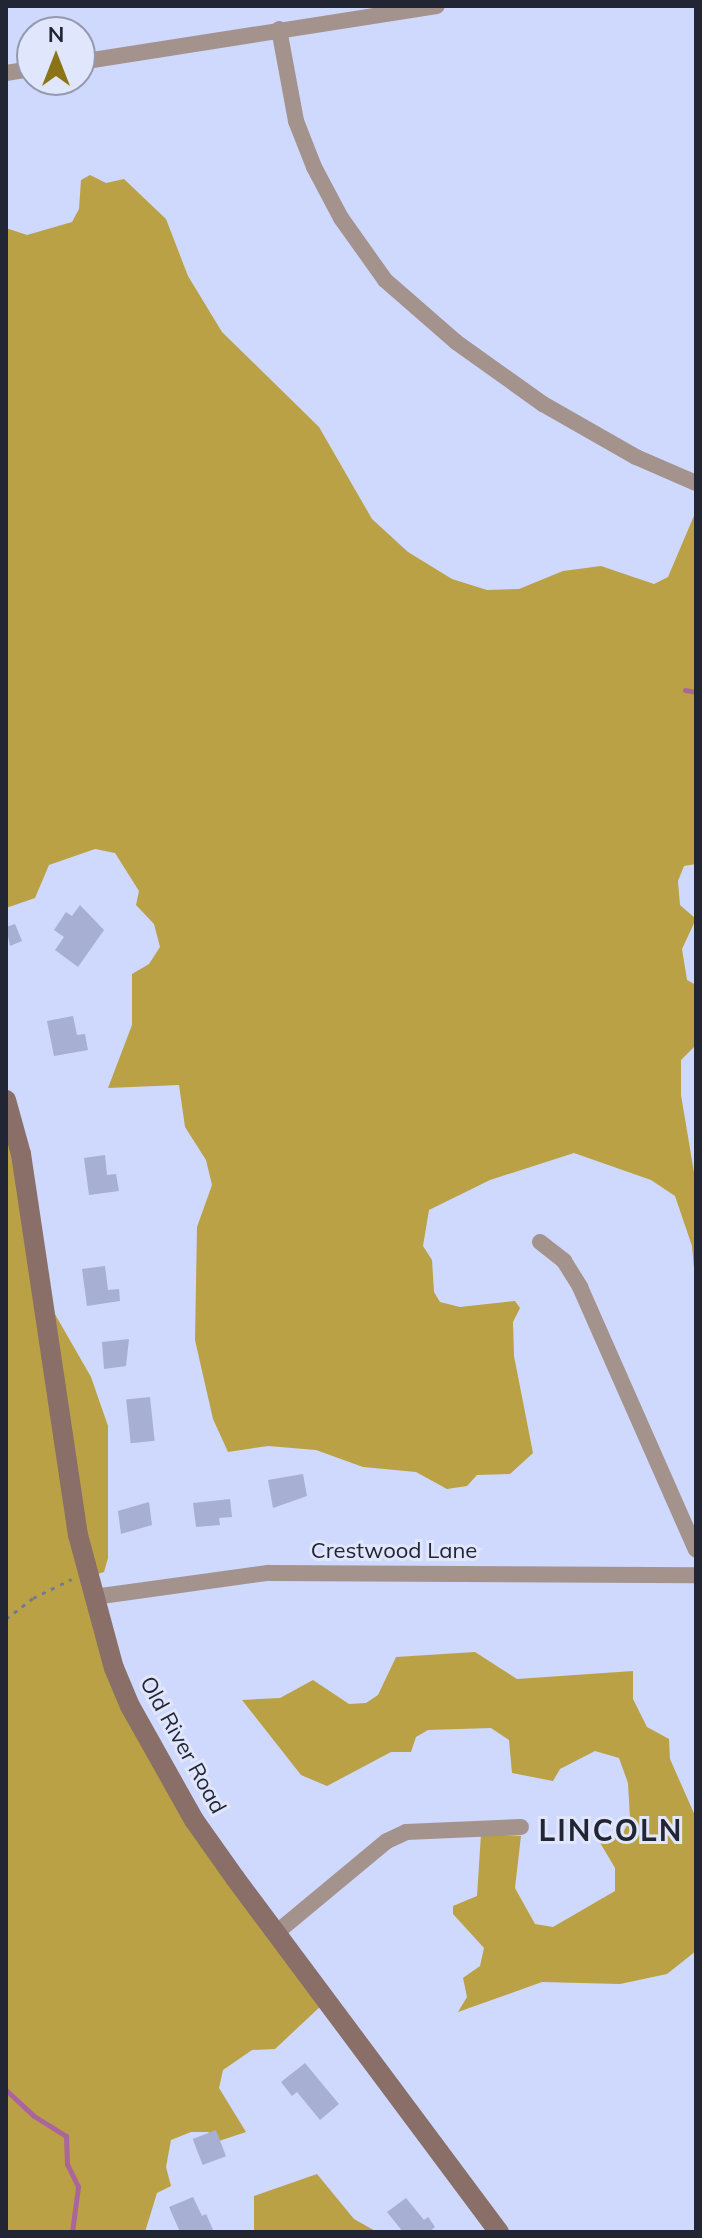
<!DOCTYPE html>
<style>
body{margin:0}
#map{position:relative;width:702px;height:2238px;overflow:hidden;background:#cfd8fd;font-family:Mulish,sans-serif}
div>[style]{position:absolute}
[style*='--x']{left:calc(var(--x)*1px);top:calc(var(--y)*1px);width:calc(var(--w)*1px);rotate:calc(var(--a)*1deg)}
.forest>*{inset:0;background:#baa145}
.stream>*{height:5px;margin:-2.5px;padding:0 2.5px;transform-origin:2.5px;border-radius:2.5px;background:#ab659d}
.building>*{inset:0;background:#a7b0d3;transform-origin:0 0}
.path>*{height:3px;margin-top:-1.5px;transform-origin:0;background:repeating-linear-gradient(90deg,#747a93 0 4px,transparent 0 10px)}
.street>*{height:16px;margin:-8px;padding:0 8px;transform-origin:8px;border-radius:8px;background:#a4928d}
.secondary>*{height:20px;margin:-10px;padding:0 10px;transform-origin:10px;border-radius:10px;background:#896f68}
span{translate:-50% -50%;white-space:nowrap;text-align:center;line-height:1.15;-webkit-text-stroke:6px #e0e6fc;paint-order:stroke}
.street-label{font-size:22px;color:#222533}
.district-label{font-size:30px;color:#222533;font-weight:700;letter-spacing:2px}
.frame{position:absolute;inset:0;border:8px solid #222533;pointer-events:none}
.north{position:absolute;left:16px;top:16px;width:80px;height:80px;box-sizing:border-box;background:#e0e6fc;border:2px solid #9499ac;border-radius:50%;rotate:0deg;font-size:22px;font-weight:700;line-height:32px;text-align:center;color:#222533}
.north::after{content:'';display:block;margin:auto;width:28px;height:36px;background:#8a7417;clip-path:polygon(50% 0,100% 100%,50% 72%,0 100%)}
</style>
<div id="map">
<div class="forest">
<i style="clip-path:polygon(90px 175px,106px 183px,124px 179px,166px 219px,188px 276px,222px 332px,319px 427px,372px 519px,408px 552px,452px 579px,487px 590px,519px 589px,563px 571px,601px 566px,654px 584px,668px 577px,696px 511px,696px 864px,684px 866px,678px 881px,680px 905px,696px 919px,682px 949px,687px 980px,696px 985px,696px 1045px,681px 1060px,681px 1095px,696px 1184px,696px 1290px,692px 1246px,675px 1196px,651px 1180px,574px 1153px,490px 1180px,429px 1210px,423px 1246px,432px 1260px,434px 1292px,440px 1302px,460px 1307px,515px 1301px,520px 1308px,513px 1322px,514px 1356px,533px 1453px,510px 1474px,477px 1475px,467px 1486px,447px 1489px,416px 1472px,363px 1467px,316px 1450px,268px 1446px,228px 1452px,213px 1419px,195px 1340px,197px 1227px,212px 1185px,206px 1160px,185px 1127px,179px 1085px,108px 1088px,132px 1025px,132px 974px,149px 964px,160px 947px,154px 924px,136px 905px,139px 891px,115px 853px,95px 849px,49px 865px,35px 898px,6px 908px,6px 228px,27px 235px,72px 222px,79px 209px,81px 180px)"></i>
<i style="clip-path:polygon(6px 1112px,52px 1309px,91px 1377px,108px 1426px,108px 1558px,104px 1572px,88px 1577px,115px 1681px,323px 2004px,275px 2049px,252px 2050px,223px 2070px,219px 2088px,246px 2132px,219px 2141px,208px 2132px,191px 2132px,171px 2140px,166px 2167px,171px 2186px,157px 2193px,145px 2232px,6px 2232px)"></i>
<i style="clip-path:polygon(475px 1652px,517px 1679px,633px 1671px,633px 1699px,647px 1727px,669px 1739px,670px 1759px,696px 1818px,696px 1951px,667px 1974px,620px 1984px,542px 1982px,458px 2012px,467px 1997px,463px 1978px,480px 1966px,484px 1948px,453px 1914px,453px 1906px,477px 1896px,481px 1834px,521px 1836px,515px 1888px,535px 1924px,553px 1927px,615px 1891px,615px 1868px,599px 1841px,622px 1835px,630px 1819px,628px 1783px,619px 1758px,595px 1751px,560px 1769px,553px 1781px,512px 1773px,509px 1740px,491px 1728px,428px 1730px,416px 1737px,411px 1752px,391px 1752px,327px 1786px,301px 1775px,242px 1700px,280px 1698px,313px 1680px,349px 1704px,366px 1703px,378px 1695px,396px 1657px)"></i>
<i style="clip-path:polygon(317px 2174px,354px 2219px,377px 2232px,254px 2232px,254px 2196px)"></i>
</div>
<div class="stream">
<i style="--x:685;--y:690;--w:11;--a:10"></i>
<i style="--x:6;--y:2090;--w:38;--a:43"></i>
<i style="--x:34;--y:2116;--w:38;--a:32"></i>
<i style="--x:66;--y:2136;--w:28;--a:88"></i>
<i style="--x:67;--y:2164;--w:25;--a:64"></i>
<i style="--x:78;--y:2187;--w:45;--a:97.6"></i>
</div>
<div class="building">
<i style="clip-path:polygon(80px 905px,104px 930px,78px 967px,55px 950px,64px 937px,54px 930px,66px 912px,72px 916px)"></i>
<i style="clip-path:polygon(15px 924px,22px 941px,10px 946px,6px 927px)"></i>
<i style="clip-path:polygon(73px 1016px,77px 1035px,85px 1034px,88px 1050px,54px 1056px,47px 1021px)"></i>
<i style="clip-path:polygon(105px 1155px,107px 1175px,116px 1174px,119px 1191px,89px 1195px,84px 1158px)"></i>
<i style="clip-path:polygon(105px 1266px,108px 1290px,119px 1289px,120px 1301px,87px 1306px,82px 1269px)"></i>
<i style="clip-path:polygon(129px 1339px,126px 1366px,104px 1369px,102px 1342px)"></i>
<i style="left:150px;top:1397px;width:44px;height:24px;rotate:84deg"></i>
<i style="clip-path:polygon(303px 1474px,307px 1496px,273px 1508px,268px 1480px)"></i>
<i style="clip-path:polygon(230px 1499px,232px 1517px,219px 1518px,220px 1525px,196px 1527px,193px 1503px)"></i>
<i style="clip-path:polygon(149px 1502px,152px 1525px,121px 1534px,118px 1511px)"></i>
<i style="clip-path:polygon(305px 2063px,339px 2104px,320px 2120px,297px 2092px,292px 2096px,281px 2082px)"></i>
<i style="left:216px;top:2130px;width:28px;height:25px;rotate:69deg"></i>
<i style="clip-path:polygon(193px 2197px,202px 2216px,206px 2214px,214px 2232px,180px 2232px,169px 2207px)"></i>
<i style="clip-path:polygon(406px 2198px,424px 2220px,428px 2217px,435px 2227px,429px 2232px,403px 2232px,387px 2212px)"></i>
</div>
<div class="path">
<i style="--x:6;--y:1619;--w:34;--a:-38"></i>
<i style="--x:33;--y:1598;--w:43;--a:-26"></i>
</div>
<div class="street">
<i style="--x:279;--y:29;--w:94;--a:79.5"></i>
<i style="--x:296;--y:121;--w:49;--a:68.6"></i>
<i style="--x:314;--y:167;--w:58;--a:62.1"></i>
<i style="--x:341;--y:218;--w:76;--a:54.6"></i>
<i style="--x:385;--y:280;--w:94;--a:41.1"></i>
<i style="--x:456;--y:342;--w:107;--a:35.5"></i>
<i style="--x:543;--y:404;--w:107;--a:29.7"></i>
<i style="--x:636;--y:457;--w:65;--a:23.4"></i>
<i style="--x:80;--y:62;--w:361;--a:-8.9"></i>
<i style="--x:6;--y:73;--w:26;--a:-9"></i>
<i style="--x:540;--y:1242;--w:31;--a:38"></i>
<i style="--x:564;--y:1261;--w:31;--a:58"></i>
<i style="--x:580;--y:1287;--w:287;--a:66.2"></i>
<i style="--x:94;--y:1597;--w:176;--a:-7.9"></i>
<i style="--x:268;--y:1573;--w:428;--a:0.3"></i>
<i style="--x:276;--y:1933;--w:144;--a:-39.7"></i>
<i style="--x:387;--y:1841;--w:21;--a:-25"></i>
<i style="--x:406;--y:1832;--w:115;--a:-2.5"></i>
</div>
<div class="secondary">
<i style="--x:6;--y:1100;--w:56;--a:74.5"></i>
<i style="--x:21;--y:1154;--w:385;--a:81.5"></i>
<i style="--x:78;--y:1535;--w:138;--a:74.9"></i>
<i style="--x:114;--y:1668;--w:41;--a:67.2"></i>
<i style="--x:130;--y:1706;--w:131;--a:60.7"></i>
<i style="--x:194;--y:1820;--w:71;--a:54.7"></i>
<i style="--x:235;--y:1878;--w:442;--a:53.3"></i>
</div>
<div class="street-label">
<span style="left:394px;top:1551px">Crestwood Lane</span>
<span style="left:183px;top:1745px;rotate:61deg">Old River Road</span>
</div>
<div class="district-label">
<span style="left:611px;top:1830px">LINCOLN</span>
</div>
<div class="frame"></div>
<div class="north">N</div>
</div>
